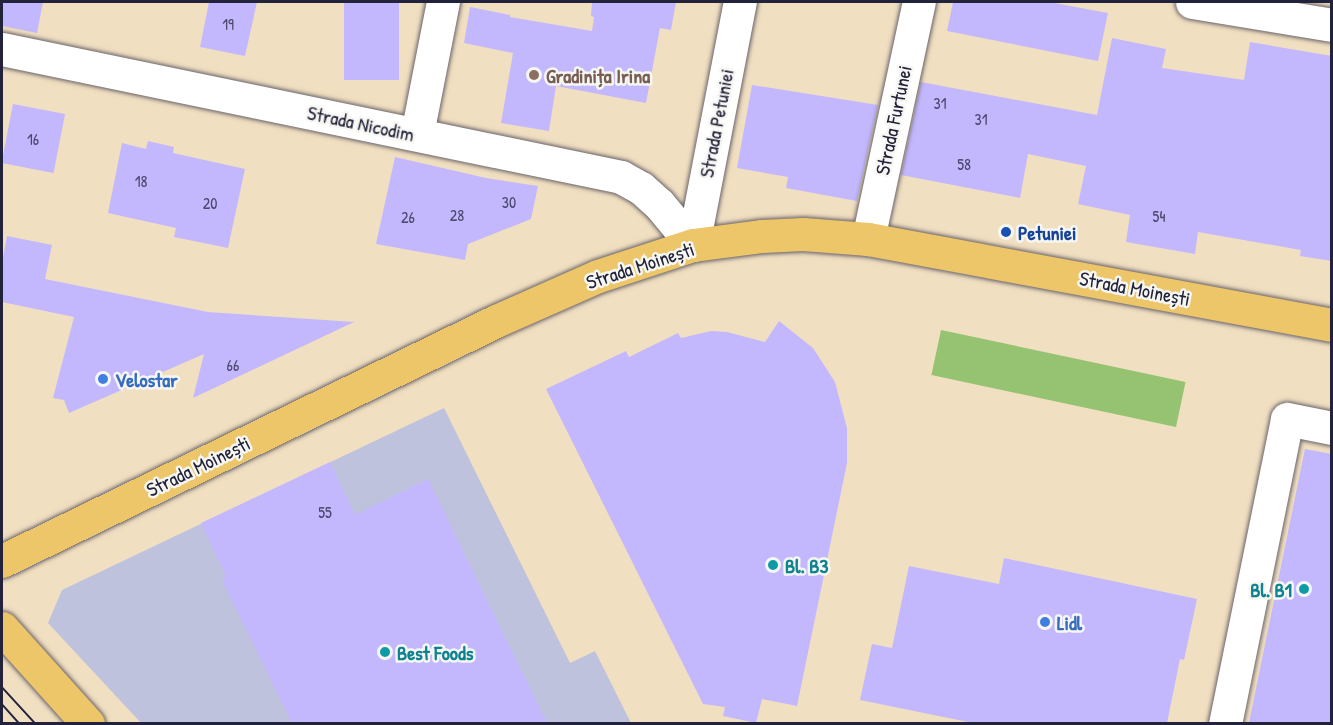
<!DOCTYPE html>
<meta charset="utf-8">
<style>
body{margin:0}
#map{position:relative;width:1333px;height:725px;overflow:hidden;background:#f1dfc1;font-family:"Patrick Hand",sans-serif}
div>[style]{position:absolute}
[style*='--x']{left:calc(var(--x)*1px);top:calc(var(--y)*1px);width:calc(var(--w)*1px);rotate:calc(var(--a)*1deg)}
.industrial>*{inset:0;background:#bfc2dd}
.green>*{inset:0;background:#95c372;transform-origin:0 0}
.building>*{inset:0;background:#c3b8fe;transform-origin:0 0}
.roads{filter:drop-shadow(0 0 2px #6a646a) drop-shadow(0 0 2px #6a646a)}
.minor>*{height:33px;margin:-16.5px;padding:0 16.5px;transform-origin:16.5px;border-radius:16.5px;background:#fff}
.major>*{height:33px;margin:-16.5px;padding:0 16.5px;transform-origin:16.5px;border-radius:16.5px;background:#ecc669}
.tram>*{height:1.5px;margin:-0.75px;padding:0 0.75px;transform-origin:0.75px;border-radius:0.75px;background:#22223b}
.dots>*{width:16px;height:16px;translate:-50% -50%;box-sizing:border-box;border:3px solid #f6f6f2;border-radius:50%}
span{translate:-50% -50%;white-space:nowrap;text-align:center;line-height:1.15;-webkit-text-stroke:5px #f6f6f2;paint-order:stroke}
.number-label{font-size:16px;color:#4a486c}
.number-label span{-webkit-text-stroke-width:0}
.education-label{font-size:20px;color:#785e54;font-weight:700}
.left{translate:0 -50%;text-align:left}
.street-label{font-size:20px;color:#22223b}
.transit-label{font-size:20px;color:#164399;font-weight:700}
.shop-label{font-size:20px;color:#366cbe;font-weight:700}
.culture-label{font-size:20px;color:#0d838f;font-weight:700}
.right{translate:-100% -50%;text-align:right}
.frame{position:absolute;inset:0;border:3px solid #22223b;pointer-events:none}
</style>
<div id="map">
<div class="industrial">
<i style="clip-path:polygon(444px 408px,570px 663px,595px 651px,631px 723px,141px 723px,48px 623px,62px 590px)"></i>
</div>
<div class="green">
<i style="left:941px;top:330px;width:250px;height:46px;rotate:12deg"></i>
</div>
<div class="building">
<i style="clip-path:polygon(2px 2px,43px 2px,37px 33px,2px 26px)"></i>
<i style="clip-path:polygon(209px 2px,257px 2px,245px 56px,200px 47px)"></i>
<i style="left:344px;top:2px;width:55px;height:78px"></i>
<i style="clip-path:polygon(592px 2px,676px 2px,671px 30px,660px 28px,646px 103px,556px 86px,549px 131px,501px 123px,513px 53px,464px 43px,470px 7px,510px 15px,510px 17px,592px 31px,594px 17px,591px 16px)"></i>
<i style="clip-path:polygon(953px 2px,1049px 2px,1108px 13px,1098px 61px,947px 31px)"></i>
<i style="clip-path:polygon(1112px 38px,1166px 49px,1162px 68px,1244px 80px,1250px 42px,1332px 56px,1332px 261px,1300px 256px,1301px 250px,1198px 232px,1195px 254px,1126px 242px,1130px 215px,1078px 204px,1086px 166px,1028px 154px,1020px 198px,901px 175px,921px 82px,1097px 115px)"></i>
<i style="clip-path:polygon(752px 85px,878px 105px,857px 201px,786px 188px,788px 177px,737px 168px)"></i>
<i style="left:13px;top:104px;width:53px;height:60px;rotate:11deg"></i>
<i style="clip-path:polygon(148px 141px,174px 147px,173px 153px,245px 169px,228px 248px,174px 237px,176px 228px,108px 213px,122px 143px,146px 149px)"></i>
<i style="clip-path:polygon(395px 157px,486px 178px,538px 186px,531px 219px,468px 244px,465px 260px,376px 244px)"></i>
<i style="clip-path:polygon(7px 236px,52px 245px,45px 279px,208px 312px,354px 322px,193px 398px,204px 354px,69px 413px,64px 400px,53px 398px,74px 317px,2px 302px,2px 263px)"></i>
<i style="clip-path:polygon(779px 321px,813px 348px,835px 382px,847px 428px,847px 463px,797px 706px,762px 699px,756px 723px,723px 716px,725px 707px,703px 704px,546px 389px,626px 351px,629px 357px,678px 333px,681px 338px,711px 331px,727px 332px,765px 342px)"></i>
<i style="clip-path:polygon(1305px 449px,1332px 454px,1332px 723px,1249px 723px)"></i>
<i style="clip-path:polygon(330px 462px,355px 515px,428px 479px,547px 723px,292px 723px,222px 580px,226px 576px,201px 523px)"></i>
<i style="clip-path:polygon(1004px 558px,1197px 599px,1184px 660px,1180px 659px,1167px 723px,973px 723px,860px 700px,872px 644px,892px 648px,909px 566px,999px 584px)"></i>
</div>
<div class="roads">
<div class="minor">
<i style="--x:1192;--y:2;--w:142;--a:9.3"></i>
<i style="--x:2;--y:49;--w:632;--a:11.68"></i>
<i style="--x:621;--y:177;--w:23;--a:29"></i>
<i style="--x:641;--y:188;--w:24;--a:42"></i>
<i style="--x:659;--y:204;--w:53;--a:50.3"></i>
<i style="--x:417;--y:134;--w:135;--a:-78.9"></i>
<i style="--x:868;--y:239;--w:242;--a:-77.9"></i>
<i style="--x:693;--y:245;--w:248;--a:-79.1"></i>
<i style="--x:1225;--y:724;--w:311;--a:-78.5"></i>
<i style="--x:1287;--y:419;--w:46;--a:11.3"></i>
</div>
<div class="major">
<i style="--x:2;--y:561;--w:549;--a:-25.91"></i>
<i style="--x:496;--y:321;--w:111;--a:-23.8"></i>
<i style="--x:598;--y:276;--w:100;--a:-18.1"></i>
<i style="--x:693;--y:245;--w:70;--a:-7.4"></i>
<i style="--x:762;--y:236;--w:41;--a:-2.8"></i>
<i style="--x:803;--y:234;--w:65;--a:4.4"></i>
<i style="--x:868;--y:239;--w:472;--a:10.5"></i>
<i style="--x:2;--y:628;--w:129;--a:48.1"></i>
</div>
</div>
<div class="tram">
<i style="--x:2;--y:687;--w:50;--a:47.4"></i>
<i style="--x:2;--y:704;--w:27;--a:48"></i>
</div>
<div class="dots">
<i style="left:534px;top:75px;background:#8d6e63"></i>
<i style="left:1006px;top:232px;background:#1a4fb4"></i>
<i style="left:103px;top:379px;background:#3f7fe0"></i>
<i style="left:773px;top:565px;background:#0f9aa8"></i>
<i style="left:1304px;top:589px;background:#0f9aa8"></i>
<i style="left:1045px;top:622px;background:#3f7fe0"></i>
<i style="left:385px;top:652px;background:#0f9aa8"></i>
</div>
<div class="number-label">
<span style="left:228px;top:24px">19</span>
<span style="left:940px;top:103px">31</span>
<span style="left:981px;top:119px">31</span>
<span style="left:33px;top:139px">16</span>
<span style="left:964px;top:164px">58</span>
<span style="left:141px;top:181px">18</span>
<span style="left:509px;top:202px">30</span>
<span style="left:210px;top:203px">20</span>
<span style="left:457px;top:215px">28</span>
<span style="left:1159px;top:216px">54</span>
<span style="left:408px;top:217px">26</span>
<span style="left:233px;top:365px">66</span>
<span style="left:325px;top:512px">55</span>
</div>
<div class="education-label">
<span class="left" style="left:546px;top:75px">Gradinița Irina</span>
</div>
<div class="street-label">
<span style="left:893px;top:120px;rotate:-78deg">Strada Furtunei</span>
<span style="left:361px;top:123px;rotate:12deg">Strada Nicodim</span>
<span style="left:716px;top:123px;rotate:-79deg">Strada Petuniei</span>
<span style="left:640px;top:265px;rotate:-18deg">Strada Moinești</span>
<span style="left:1135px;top:288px;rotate:11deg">Strada Moinești</span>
<span style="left:198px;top:466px;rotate:-26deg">Strada Moinești</span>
</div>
<div class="transit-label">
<span class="left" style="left:1018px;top:232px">Petuniei</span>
</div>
<div class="shop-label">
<span class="left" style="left:115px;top:379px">Velostar</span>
<span class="left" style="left:1057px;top:622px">Lidl</span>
</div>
<div class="culture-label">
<span class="left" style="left:785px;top:565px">Bl. B3</span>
<span class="right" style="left:1292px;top:589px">Bl. B1</span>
<span class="left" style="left:397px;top:652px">Best Foods</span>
</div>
<div class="frame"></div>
</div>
